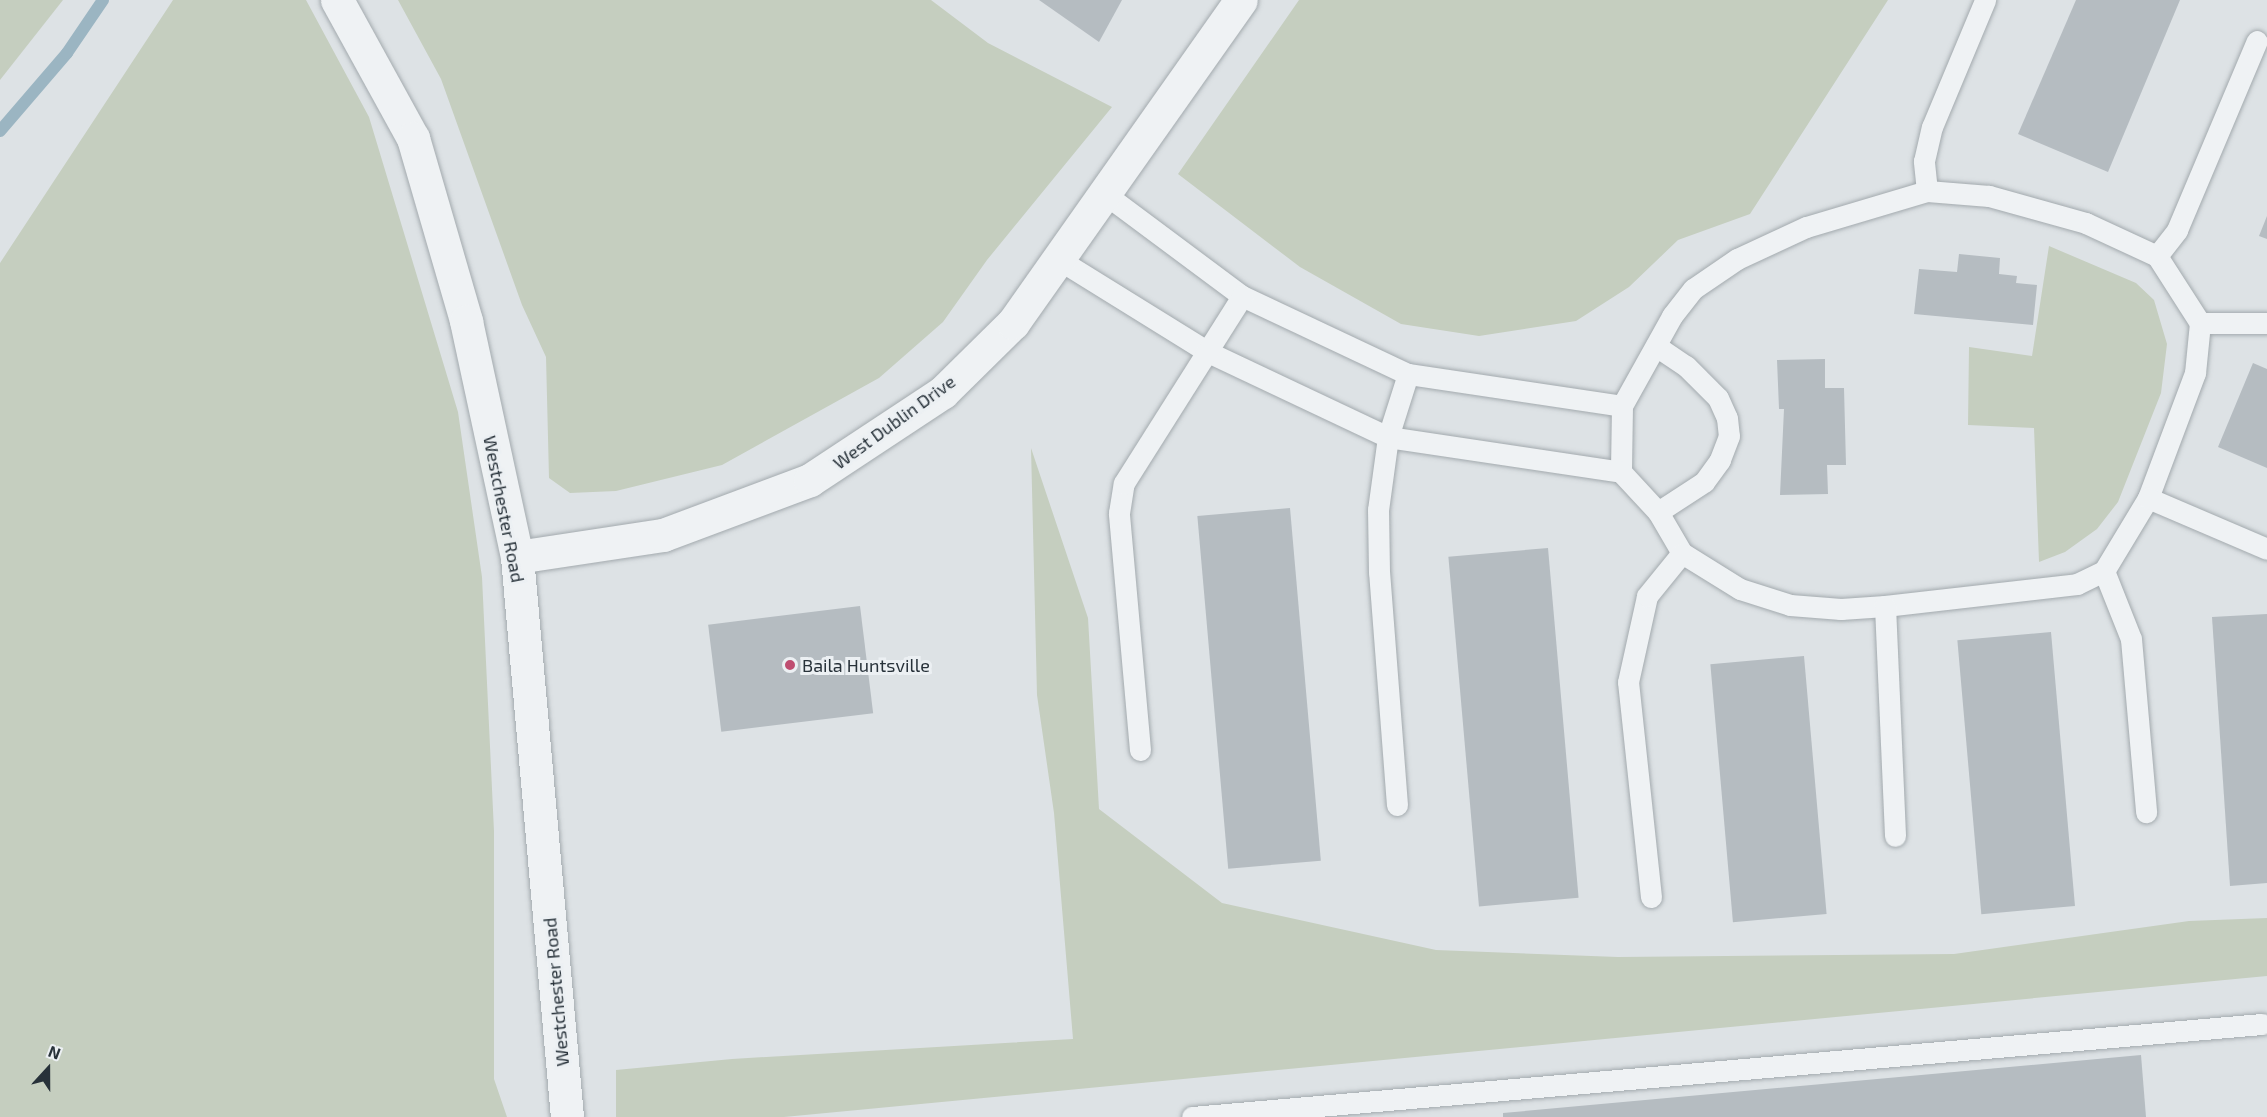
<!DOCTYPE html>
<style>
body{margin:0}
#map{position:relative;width:2267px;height:1117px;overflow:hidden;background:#dde2e5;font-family:"Exo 2",sans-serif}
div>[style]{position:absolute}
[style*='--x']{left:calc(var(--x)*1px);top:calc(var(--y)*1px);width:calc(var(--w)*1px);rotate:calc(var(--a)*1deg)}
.green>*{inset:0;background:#c5cebf}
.stream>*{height:12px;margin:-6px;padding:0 6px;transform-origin:6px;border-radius:6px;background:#9bb5c2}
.building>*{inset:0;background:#b5bcc1;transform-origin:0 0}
.roads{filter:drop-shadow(0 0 2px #a3aaae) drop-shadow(0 0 2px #a3aaae)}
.service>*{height:21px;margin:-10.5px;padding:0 10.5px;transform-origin:10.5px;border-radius:10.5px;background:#eff2f4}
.tertiary>*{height:33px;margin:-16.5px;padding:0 16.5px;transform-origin:16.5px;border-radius:16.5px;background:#eff2f4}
.dots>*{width:16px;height:16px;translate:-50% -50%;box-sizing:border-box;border:3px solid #ecf0f3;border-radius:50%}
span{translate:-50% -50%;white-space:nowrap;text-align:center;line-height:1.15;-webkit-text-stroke:6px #ecf0f3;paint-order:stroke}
.street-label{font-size:18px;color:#28323a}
.poi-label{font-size:18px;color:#28323a}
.left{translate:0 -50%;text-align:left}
.north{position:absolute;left:18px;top:1039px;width:60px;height:60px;-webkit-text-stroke:4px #ecf0f3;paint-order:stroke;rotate:21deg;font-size:16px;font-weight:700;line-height:24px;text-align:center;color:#28323a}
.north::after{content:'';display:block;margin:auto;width:21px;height:27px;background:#28323a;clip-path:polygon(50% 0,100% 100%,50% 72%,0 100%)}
</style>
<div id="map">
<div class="green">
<i style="clip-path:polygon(0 0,63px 0,0 80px)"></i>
<i style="clip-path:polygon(173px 0,306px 0,369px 117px,458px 412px,482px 577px,494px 831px,494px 1079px,507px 1117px,0 1117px,0 263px)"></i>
<i style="clip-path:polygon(398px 0,931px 0,988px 43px,1112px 107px,987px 260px,943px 322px,879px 378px,722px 465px,616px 491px,570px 493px,549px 478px,546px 357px,522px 305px,441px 79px)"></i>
<i style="clip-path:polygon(1299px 0,1888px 0,1750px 214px,1678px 240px,1629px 287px,1576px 321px,1479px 336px,1401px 324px,1300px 267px,1178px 174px)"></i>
<i style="clip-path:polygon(2049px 246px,2136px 283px,2154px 300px,2167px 344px,2161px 393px,2118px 502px,2097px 529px,2065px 552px,2039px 562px,2034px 428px,1968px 425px,1969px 347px,2032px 356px)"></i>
<i style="clip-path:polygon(1031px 448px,1088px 618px,1099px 809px,1222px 903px,1436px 950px,1618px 957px,1954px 954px,2189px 921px,2267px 918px,2267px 976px,784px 1117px,616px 1117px,616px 1070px,732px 1059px,1073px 1039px,1054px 813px,1037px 695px)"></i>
</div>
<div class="stream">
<i style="--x:0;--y:131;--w:103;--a:-49.3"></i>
<i style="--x:67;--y:53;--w:64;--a:-55.8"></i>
</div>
<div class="building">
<i style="clip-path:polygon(1039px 0,1122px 0,1099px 42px)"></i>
<i style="clip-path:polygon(2076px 0,2180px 0,2108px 172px,2018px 134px)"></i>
<i style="clip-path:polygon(2267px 216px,2267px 239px,2259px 236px)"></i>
<i style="clip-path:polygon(1959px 254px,2000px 258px,1999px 274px,2017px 276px,2016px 283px,2037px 285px,2033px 325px,1914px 314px,1919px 269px,1957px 272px)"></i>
<i style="clip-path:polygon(1825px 359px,1825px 388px,1844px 388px,1846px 465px,1827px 465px,1828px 494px,1780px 495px,1784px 409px,1779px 409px,1777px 360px)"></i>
<i style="clip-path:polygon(2253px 363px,2267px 369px,2267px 468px,2218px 447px)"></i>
<i style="left:1290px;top:508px;width:354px;height:93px;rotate:85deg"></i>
<i style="left:1548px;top:548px;width:351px;height:100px;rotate:85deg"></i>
<i style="left:860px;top:606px;width:108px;height:153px;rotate:83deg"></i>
<i style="clip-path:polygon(2267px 614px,2267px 883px,2230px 886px,2212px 617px)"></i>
<i style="left:2051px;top:632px;width:275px;height:94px;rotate:85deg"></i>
<i style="left:1804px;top:656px;width:259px;height:94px;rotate:85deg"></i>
<i style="clip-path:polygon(2141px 1055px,2146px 1117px,1503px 1117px,1503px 1113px)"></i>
</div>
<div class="roads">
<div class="service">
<i style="--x:1927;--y:191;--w:30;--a:-96"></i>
<i style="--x:1924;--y:161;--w:35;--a:-77"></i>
<i style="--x:1932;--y:127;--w:138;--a:-67.3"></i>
<i style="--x:1105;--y:194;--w:171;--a:36.7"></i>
<i style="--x:1242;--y:296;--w:183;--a:25.2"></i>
<i style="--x:1408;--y:374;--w:216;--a:8.5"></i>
<i style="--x:2157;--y:256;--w:78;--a:-155.1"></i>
<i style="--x:2086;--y:223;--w:101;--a:-164.4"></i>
<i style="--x:1989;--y:196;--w:62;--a:-175.4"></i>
<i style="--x:1927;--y:191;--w:126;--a:163.4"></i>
<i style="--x:1806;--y:227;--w:76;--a:155.1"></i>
<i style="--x:1737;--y:259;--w:53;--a:145.7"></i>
<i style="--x:1693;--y:289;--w:34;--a:128"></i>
<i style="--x:1672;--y:316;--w:103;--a:119.1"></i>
<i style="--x:1622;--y:406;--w:66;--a:90.9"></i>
<i style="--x:1621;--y:472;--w:54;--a:47.2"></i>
<i style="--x:1658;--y:512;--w:48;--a:59.7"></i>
<i style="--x:1682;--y:553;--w:68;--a:31.8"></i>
<i style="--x:1740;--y:589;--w:52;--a:17.7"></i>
<i style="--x:1790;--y:605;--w:51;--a:4.5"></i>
<i style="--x:1841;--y:609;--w:44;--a:-3.9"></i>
<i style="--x:1885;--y:606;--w:193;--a:-6.5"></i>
<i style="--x:2077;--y:584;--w:30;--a:-26"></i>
<i style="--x:2104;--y:571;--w:85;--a:-58.9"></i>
<i style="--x:2148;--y:498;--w:134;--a:-69.4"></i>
<i style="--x:2195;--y:373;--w:50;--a:-84.3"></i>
<i style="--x:2200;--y:323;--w:80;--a:-122.7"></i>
<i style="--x:2157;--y:256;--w:33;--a:-52"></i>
<i style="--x:2177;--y:230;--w:205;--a:-67.1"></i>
<i style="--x:1058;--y:259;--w:176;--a:31.8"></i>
<i style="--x:1208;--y:352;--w:199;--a:25.3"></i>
<i style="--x:1388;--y:437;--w:236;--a:8.5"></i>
<i style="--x:2200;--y:323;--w:67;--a:0"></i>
<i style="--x:1656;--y:346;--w:36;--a:34"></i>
<i style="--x:1686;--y:366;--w:45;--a:45"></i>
<i style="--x:1718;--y:398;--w:22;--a:66"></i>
<i style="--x:1727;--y:418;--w:18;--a:84"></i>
<i style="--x:1729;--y:436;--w:26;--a:111"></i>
<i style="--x:1720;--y:460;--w:27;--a:126"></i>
<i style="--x:1704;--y:482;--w:55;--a:146.9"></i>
<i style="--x:2148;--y:498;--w:129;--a:23.2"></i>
<i style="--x:2104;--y:571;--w:73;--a:68.3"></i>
<i style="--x:2131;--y:639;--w:174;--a:85"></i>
<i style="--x:1885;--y:606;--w:230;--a:87.5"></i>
<i style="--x:1140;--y:750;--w:238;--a:-95.1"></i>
<i style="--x:1119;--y:513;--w:30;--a:-81"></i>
<i style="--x:1124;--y:483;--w:221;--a:-57.7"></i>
<i style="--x:1397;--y:805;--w:234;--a:-94.4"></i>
<i style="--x:1379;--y:572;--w:62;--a:-90.9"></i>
<i style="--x:1378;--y:510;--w:74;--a:-82.2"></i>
<i style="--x:1388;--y:437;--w:66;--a:-72.4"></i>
<i style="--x:1651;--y:897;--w:216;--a:-96.1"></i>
<i style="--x:1628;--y:682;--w:88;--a:-77.5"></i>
<i style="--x:1647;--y:596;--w:55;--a:-50.9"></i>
<i style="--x:1192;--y:1117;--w:1074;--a:-4.97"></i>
</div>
<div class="tertiary">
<i style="--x:337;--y:0;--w:158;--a:61.2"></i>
<i style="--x:413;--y:138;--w:191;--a:73.8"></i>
<i style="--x:466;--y:321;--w:241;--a:77.8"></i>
<i style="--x:517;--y:557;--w:562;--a:84.9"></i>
<i style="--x:517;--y:557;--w:148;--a:-8.6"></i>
<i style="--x:663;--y:535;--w:157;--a:-20.5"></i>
<i style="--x:810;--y:480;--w:159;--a:-33.5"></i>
<i style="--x:943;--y:392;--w:98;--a:-44.6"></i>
<i style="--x:1013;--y:323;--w:395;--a:-54.8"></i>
</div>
</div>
<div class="dots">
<i style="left:790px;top:665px;background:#bf4e71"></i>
</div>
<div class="street-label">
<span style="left:894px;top:422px;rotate:-36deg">West Dublin Drive</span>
<span style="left:504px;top:509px;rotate:79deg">Westchester Road</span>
<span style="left:556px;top:992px;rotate:-95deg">Westchester Road</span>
</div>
<div class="poi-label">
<span class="left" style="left:802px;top:665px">Baila Huntsville</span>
</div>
<div class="north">N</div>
</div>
